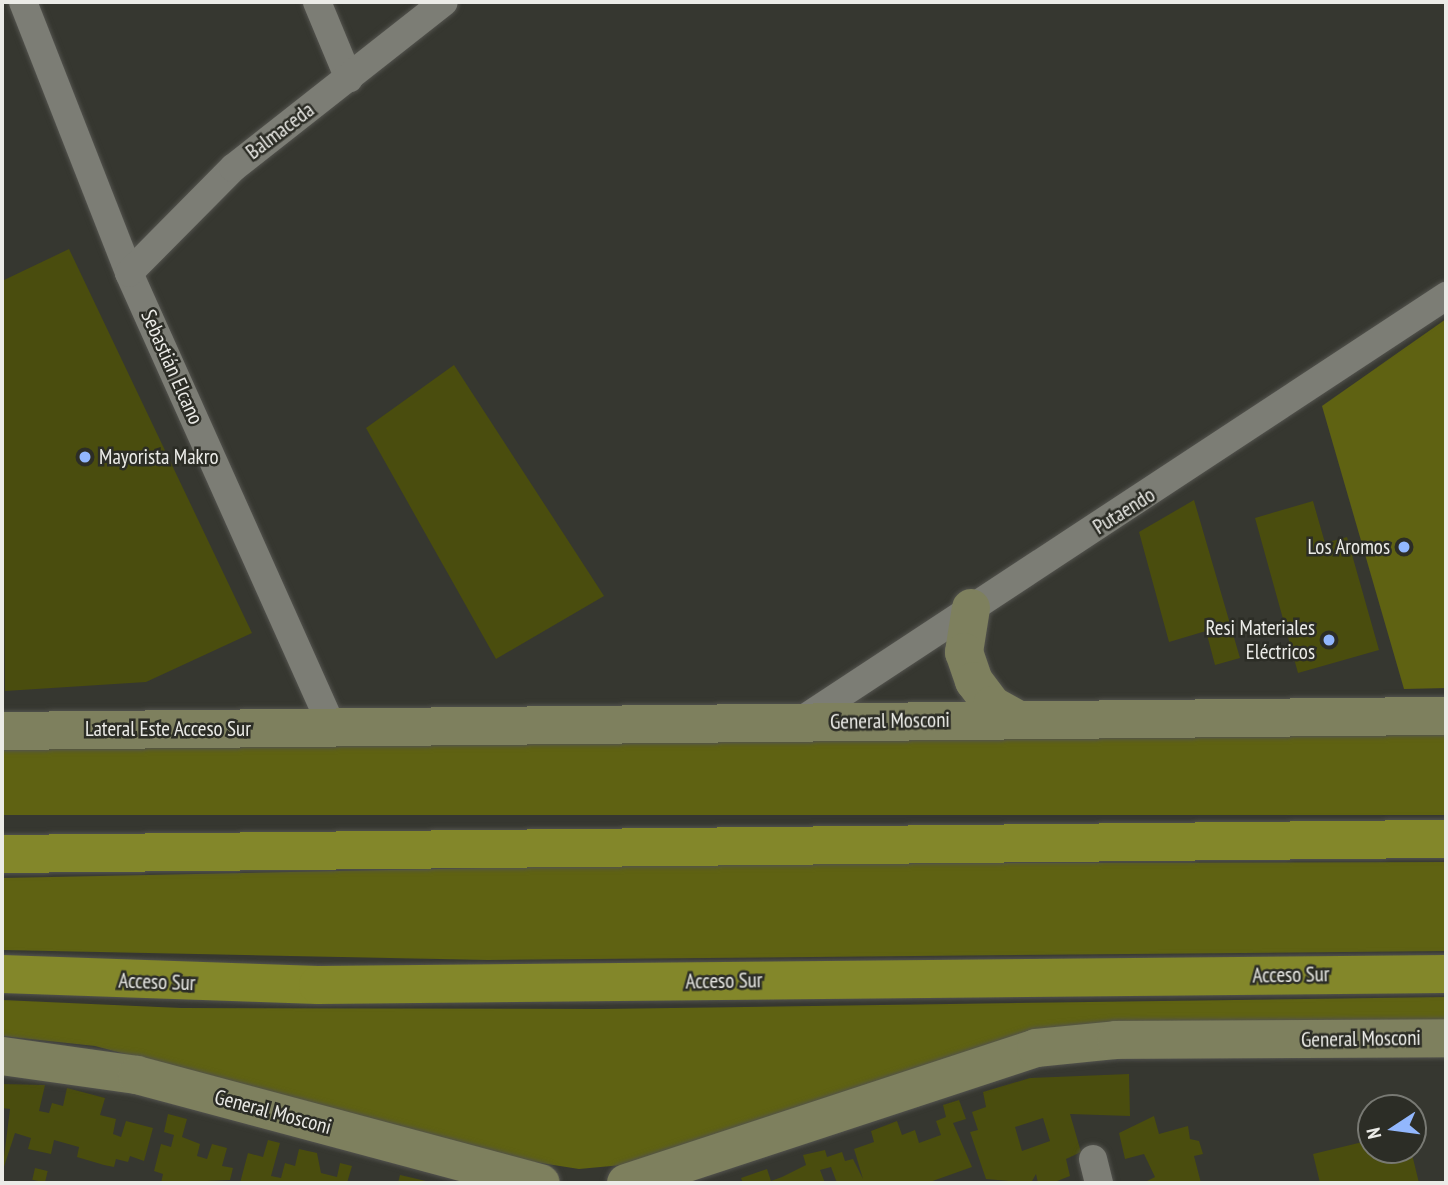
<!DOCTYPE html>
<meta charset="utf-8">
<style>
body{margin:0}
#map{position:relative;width:1448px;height:1185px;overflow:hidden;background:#363730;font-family:"PT Sans Narrow",sans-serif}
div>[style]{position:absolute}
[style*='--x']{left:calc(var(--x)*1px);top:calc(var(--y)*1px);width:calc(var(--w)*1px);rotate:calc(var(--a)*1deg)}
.green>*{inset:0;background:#5f6212;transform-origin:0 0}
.building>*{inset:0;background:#4a4d0e;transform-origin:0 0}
.roads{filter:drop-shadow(0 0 2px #53534e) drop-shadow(0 0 2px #53534e)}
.street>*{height:28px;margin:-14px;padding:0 14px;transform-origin:14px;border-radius:14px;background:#7c7d75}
.secondary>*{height:38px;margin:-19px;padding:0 19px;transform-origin:19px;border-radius:19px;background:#7e805e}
.highway>*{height:38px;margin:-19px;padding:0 19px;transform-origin:19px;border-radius:19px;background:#83872a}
.dots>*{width:19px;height:19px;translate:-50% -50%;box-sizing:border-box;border:4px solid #2c2d26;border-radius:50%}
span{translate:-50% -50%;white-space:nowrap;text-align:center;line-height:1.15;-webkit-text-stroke:5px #2c2d26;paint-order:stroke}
.street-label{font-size:21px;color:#ebebe7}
.poi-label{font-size:21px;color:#ebebe7}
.left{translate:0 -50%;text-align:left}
.right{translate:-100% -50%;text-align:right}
.frame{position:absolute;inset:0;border:4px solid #ebebe7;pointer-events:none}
.north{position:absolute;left:1357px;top:1094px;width:70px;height:70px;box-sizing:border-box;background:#2c2d26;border:2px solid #787973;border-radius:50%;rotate:257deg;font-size:19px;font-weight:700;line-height:28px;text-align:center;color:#ebebe7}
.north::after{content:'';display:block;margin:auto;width:24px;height:32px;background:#92b7fd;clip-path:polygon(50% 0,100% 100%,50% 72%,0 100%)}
</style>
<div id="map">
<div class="green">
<i style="clip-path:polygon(1446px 319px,1446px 688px,1404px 689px,1322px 406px)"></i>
<i style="left:1446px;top:735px;width:80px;height:1444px;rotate:90deg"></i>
<i style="clip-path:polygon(1446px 862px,1446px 951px,488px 960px,2px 950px,2px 878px,676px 864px)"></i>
<i style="clip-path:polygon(1446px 997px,1446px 1020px,1008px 1039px,633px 1164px,579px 1169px,528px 1161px,95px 1046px,2px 1036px,2px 1000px,181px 1008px,600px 1009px)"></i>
</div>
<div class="building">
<i style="clip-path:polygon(69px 249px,252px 633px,146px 682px,5px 691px,2px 281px)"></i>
<i style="clip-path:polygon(454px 365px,604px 596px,496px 659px,366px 428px)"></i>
<i style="clip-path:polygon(1194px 500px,1240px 658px,1215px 665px,1206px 631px,1169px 642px,1139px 532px)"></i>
<i style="clip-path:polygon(1313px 501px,1325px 543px,1347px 537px,1379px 650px,1298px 673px,1255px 518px)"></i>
<i style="clip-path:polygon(evenodd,1129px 1074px,1130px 1116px,1070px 1114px,1081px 1152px,1066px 1159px,1070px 1176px,1052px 1183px,1038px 1183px,1036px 1174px,1031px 1183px,986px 1179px,970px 1132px,978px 1130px,972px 1112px,986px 1107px,983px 1092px,1030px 1078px,1129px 1074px,1043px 1118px,1050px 1141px,1022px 1151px,1015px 1127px,1043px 1118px)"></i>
<i style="clip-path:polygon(2px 1084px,45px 1085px,39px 1111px,49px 1113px,52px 1103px,63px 1106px,67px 1088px,105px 1098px,100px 1115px,116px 1119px,113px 1134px,121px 1137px,126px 1121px,153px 1128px,144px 1161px,130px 1156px,128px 1162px,116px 1159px,114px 1167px,104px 1165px,77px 1157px,79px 1147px,54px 1140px,51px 1154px,28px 1149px,31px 1138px,15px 1133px,2px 1173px,10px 1109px,2px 1108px)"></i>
<i style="clip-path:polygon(959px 1100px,966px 1119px,953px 1123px,972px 1167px,927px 1183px,837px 1183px,831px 1167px,820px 1170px,825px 1183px,743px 1183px,741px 1178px,767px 1169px,771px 1181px,782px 1177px,806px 1165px,803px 1155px,825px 1150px,827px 1157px,842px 1152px,845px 1161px,853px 1159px,863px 1179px,854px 1149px,874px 1142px,871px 1131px,897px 1121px,902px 1135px,915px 1130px,919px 1143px,941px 1135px,936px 1121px,946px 1117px,943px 1105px)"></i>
<i style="clip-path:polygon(168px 1114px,187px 1119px,182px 1137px,200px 1144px,197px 1156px,207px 1159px,212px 1144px,227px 1148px,222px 1166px,233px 1168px,230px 1180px,161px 1183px,163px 1174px,154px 1171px,161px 1144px,171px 1147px,174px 1135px,164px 1132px)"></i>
<i style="clip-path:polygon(1154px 1116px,1159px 1134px,1188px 1126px,1190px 1139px,1199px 1141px,1203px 1154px,1194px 1156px,1201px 1183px,1143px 1183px,1155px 1177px,1144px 1154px,1125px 1159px,1119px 1133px)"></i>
<i style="clip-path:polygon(268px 1140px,280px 1143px,271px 1176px,281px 1178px,285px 1163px,295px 1166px,299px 1149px,317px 1153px,321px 1173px,337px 1177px,340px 1163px,352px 1166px,347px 1183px,240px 1183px,248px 1153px,263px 1157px)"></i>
<i style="clip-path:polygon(1371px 1140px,1371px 1150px,1411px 1150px,1419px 1183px,1320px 1183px,1313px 1154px)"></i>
<i style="left:35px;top:1168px;width:13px;height:12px;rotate:13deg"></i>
<i style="clip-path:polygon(400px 1175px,430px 1182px,429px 1183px,398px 1183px)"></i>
</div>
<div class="roads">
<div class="street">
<i style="--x:23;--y:2;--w:291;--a:68.6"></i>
<i style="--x:129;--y:273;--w:499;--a:65.9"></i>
<i style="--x:317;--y:2;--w:83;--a:67.4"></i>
<i style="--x:129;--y:273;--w:148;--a:-45.3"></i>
<i style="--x:233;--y:168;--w:268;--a:-38.2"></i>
<i style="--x:799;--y:722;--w:775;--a:-33.36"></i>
<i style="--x:1093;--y:1159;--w:25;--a:76"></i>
</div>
<div class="secondary">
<i style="--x:971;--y:608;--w:45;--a:99"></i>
<i style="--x:964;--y:652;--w:31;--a:71"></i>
<i style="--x:974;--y:681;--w:30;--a:53"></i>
<i style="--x:992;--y:705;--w:31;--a:29"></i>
<i style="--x:2;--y:731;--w:1444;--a:-0.6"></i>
<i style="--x:2;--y:1056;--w:136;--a:8"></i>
<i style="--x:137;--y:1075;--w:418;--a:15"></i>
<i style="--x:626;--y:1183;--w:432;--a:-18.2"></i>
<i style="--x:1036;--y:1048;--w:80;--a:-5.7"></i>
<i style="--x:1116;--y:1040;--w:330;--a:-0.3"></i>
</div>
<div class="highway">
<i style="--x:2;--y:854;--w:1444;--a:-0.6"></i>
<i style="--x:2;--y:974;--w:316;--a:2"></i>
<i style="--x:318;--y:985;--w:1128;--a:-0.56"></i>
</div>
</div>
<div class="dots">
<i style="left:85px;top:457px;background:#92b7fd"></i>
<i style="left:1404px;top:547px;background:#92b7fd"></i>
<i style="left:1329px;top:640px;background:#92b7fd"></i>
</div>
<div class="street-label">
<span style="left:280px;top:131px;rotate:-37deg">Balmaceda</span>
<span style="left:172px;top:367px;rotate:66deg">Sebastián Elcano</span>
<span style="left:1124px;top:511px;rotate:-32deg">Putaendo</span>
<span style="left:890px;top:721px;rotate:-1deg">General Mosconi</span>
<span style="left:168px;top:729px">Lateral Este Acceso Sur</span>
<span style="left:1291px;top:975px;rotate:-1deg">Acceso Sur</span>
<span style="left:724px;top:981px;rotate:-1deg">Acceso Sur</span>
<span style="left:157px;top:982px;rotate:2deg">Acceso Sur</span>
<span style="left:1361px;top:1039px;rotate:-1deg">General Mosconi</span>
<span style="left:273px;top:1112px;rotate:15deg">General Mosconi</span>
</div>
<div class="poi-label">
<span class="left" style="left:99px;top:457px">Mayorista Makro</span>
<span class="right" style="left:1390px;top:547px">Los Aromos</span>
<span class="right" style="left:1315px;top:640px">Resi Materiales<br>Eléctricos</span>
</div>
<div class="frame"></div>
<div class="north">N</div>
</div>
